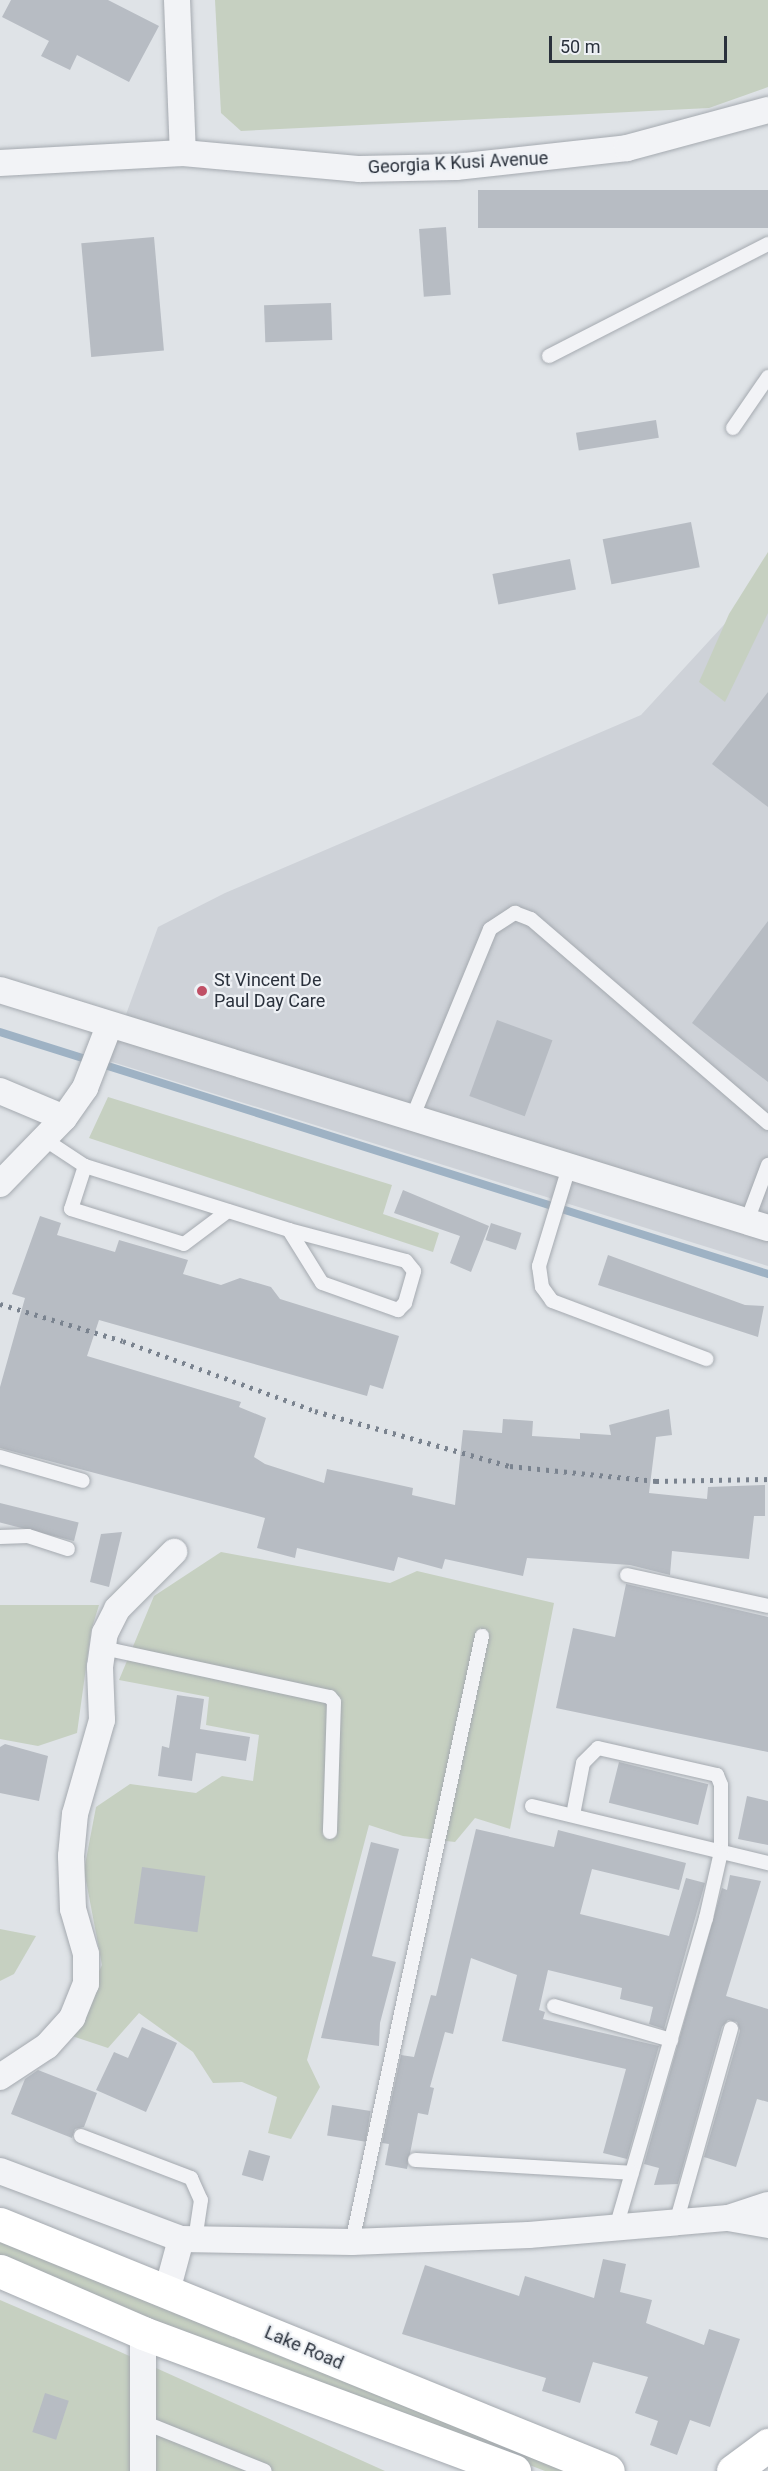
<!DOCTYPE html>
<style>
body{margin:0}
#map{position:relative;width:768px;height:2471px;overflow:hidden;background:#dfe3e7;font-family:Roboto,sans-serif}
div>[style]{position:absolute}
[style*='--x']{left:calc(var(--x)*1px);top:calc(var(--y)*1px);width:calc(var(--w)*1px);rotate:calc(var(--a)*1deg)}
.built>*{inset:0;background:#ced2d8}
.green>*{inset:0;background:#c6d0c1}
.stream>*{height:8px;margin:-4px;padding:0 4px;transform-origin:4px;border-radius:4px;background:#9eb2c4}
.building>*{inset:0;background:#b7bcc3;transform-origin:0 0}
.roads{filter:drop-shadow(0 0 2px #a5aab0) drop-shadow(0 0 2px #a5aab0)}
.lane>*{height:14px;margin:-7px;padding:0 7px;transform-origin:7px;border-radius:7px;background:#f2f3f6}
.street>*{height:26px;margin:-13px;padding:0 13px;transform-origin:13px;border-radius:13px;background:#f2f3f6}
.secondary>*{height:33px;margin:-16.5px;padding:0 16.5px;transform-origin:16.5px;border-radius:16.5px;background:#fff}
.rail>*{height:4.5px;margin-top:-2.25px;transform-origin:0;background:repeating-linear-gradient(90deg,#7a838f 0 3px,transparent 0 9px)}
.dots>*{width:16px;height:16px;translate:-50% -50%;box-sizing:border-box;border:3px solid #eef1f5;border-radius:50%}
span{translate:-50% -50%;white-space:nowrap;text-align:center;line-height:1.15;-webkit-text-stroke:4.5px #eef1f5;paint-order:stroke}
.street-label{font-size:18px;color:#2a313c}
.poi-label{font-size:18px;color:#2a313c}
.left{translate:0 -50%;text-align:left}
.scale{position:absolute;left:549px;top:36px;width:178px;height:27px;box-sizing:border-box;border:3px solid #2a313c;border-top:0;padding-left:8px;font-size:18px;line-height:21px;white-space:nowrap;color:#2a313c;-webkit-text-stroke:4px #eef1f5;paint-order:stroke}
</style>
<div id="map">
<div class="built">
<i style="clip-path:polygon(768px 577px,768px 1266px,109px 1061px,158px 927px,225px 893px,641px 715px)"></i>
</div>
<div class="green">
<i style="clip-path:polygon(215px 0,768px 0,768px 87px,709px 108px,241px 131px,221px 113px)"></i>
<i style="clip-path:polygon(768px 552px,768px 613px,725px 702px,699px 682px,729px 614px)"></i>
<i style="clip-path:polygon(108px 1097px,392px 1185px,383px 1214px,439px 1233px,433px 1252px,89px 1138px)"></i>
<i style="clip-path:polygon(221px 1552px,390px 1583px,417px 1571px,554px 1603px,510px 1829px,475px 1818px,455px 1842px,403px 1836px,369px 1825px,307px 2060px,320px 2087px,291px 2139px,268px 2133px,277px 2097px,242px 2082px,213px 2083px,193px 2052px,139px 2013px,108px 2048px,69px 2035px,102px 1965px,84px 1870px,96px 1807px,130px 1784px,196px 1793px,222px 1776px,253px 1781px,259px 1735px,206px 1725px,209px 1697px,119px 1680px,154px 1596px)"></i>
<i style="clip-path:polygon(0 1605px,99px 1605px,91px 1631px,77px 1733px,38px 1746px,0 1739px)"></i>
<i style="clip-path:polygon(0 1929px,36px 1936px,14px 1974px,0 1981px)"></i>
<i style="clip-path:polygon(0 2241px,262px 2349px,574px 2471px,545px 2471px,0 2261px)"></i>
<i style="clip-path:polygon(0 2300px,116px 2350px,385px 2471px,0 2471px)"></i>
</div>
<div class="stream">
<i style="--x:0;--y:1032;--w:805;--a:17.49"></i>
</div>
<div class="building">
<i style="clip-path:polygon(11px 0,108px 0,159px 26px,129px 82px,77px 55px,70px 70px,41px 56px,49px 41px,2px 17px)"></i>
<i style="left:768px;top:190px;width:38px;height:290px;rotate:90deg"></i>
<i style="left:446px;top:227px;width:68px;height:27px;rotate:86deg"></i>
<i style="left:154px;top:237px;width:114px;height:73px;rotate:85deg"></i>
<i style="left:331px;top:303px;width:37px;height:67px;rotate:88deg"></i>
<i style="left:656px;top:420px;width:18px;height:81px;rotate:81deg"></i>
<i style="left:691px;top:522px;width:46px;height:90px;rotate:79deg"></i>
<i style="left:570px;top:559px;width:31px;height:79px;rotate:79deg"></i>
<i style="clip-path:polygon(768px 692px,768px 807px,712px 764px)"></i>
<i style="clip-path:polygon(768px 921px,768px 1082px,692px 1023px)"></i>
<i style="left:497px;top:1020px;width:59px;height:81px;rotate:20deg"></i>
<i style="clip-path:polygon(403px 1190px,489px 1226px,471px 1272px,450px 1263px,460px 1236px,394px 1213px)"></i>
<i style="clip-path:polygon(40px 1216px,61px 1223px,57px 1235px,115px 1252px,119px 1240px,188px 1260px,183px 1274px,221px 1285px,240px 1278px,271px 1287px,280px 1299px,399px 1336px,383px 1389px,370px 1385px,367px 1396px,99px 1320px,87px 1356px,241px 1402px,239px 1407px,266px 1418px,254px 1457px,265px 1464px,324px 1483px,327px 1469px,413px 1488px,412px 1495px,455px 1505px,463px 1430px,502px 1433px,503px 1419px,533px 1421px,532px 1436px,580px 1439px,580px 1433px,611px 1435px,609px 1425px,669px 1409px,672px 1435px,656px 1437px,649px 1493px,707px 1499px,708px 1487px,765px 1485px,765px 1516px,754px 1516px,749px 1559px,672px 1551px,670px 1575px,630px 1565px,527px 1558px,523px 1576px,445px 1559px,442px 1569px,398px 1557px,394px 1571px,297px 1548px,295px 1558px,257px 1548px,265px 1518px,0 1448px,0 1387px,25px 1298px,12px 1294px)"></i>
<i style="left:491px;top:1223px;width:32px;height:18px;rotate:18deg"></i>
<i style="clip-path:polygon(608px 1255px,745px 1305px,764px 1306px,758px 1337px,598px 1285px)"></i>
<i style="left:0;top:1503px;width:81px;height:19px;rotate:14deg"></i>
<i style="clip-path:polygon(122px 1532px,109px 1587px,90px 1582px,101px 1534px)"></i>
<i style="clip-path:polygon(626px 1584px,768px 1617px,768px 1752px,556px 1708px,573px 1628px,615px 1637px)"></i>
<i style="clip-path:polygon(177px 1695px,204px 1699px,200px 1729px,250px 1737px,246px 1761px,196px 1753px,192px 1781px,158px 1776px,162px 1746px,169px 1748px)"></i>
<i style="clip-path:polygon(5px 1744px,48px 1756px,39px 1801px,0 1793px,0 1747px)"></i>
<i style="left:619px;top:1762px;width:92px;height:42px;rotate:14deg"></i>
<i style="clip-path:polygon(747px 1796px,768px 1801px,768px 1845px,738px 1839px)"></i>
<i style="clip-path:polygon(476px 1829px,554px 1847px,558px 1830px,686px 1863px,679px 1890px,592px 1869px,580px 1914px,669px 1936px,686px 1878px,705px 1883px,664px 2029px,649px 2024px,653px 2007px,620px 1999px,622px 1988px,548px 1970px,539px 2010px,545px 2012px,543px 2019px,659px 2046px,627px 2159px,603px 2153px,626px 2069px,502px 2041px,517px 1975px,471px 1958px,453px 2034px,445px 2032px,430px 2087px,434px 2088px,428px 2115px,418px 2113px,407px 2169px,385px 2165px,389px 2144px,382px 2143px,401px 2055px,414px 2057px,431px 1995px,436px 1996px)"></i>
<i style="clip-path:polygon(371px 1842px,399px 1849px,372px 1956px,396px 1962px,380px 2023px,379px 2046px,321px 2038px)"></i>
<i style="left:142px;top:1867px;width:64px;height:57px;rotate:8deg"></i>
<i style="clip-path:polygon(730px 1875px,761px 1881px,726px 1996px,768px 2009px,768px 2102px,757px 2099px,736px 2167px,704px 2157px,740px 2031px,737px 2022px,728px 2020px,722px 2027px,678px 2184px,654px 2185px,659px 2168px,644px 2164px,722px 1888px,727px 1890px)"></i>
<i style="clip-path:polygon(142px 2027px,177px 2043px,146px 2112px,96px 2090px,114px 2052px,128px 2058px)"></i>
<i style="clip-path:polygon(38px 2070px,97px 2093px,84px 2127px,75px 2129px,72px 2138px,11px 2114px,25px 2079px)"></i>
<i style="left:332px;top:2105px;width:39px;height:31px;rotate:9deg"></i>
<i style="left:249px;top:2150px;width:22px;height:26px;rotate:16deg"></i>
<i style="clip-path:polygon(603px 2259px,626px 2264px,620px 2292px,652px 2300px,646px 2323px,704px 2345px,709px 2329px,740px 2339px,710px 2427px,690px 2420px,677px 2455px,650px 2445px,658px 2421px,635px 2413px,648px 2377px,593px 2362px,580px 2403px,542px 2391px,546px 2378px,402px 2334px,425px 2265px,519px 2296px,525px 2276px,594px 2298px)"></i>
<i style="left:45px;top:2393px;width:25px;height:41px;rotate:18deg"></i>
</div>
<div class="roads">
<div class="lane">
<i style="--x:549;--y:356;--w:246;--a:-27.1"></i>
<i style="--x:733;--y:428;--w:62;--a:-55.5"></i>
<i style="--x:413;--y:1116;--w:202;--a:-67.6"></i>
<i style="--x:490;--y:929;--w:30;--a:-33"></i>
<i style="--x:515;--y:913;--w:17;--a:21"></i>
<i style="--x:531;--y:919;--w:313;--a:40.7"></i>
<i style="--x:44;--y:1139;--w:49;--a:33.4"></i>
<i style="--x:85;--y:1166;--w:45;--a:108"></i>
<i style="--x:71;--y:1209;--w:118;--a:17.2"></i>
<i style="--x:184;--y:1244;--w:55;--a:-36.9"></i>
<i style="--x:570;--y:1164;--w:107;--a:106.9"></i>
<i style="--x:539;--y:1266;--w:21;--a:82"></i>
<i style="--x:542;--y:1287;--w:17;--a:54"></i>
<i style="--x:552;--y:1301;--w:165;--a:20.6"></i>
<i style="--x:85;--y:1166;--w:214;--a:17.4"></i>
<i style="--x:289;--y:1230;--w:62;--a:58.1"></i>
<i style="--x:322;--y:1283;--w:81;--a:19.6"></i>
<i style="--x:398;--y:1310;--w:10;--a:-45"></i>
<i style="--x:405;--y:1303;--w:33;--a:-74"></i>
<i style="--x:414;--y:1271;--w:13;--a:-129"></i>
<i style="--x:406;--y:1261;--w:121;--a:-165.2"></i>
<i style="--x:747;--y:1221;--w:60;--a:-69.4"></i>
<i style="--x:0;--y:1457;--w:86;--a:16.1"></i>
<i style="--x:0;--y:1537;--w:28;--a:-2"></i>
<i style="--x:28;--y:1536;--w:42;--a:18"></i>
<i style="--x:627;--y:1575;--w:144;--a:12.4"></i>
<i style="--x:103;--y:1648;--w:232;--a:12.2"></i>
<i style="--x:330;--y:1697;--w:6;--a:51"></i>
<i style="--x:334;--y:1702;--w:130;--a:91.8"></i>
<i style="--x:532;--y:1806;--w:243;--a:13.6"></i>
<i style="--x:573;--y:1815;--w:53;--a:-79.1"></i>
<i style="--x:583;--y:1763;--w:21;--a:-45"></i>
<i style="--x:598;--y:1748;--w:122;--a:12.8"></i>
<i style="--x:717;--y:1775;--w:11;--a:68"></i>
<i style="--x:721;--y:1785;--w:67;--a:90"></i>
<i style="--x:721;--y:1852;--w:68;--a:102.8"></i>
<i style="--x:706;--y:1918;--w:323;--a:106.2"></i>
<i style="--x:554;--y:2006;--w:122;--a:16.2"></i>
<i style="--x:81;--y:2136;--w:118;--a:20.9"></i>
<i style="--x:191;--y:2178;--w:24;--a:66"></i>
<i style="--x:201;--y:2200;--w:40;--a:98.5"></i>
<i style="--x:415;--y:2160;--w:217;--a:3.4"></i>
<i style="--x:676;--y:2223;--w:202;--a:-74.2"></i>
<i style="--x:352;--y:2242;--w:620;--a:-77.89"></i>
<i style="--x:143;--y:2422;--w:131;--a:21.9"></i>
</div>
<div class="street">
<i style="--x:177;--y:0;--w:153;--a:87.8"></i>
<i style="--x:0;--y:163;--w:183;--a:-3.1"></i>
<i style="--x:183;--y:153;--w:178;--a:5.2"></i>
<i style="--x:360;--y:169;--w:96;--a:-1.2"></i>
<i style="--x:456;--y:167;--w:172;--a:-6.3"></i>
<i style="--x:627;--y:148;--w:146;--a:-15.1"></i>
<i style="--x:0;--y:990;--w:804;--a:17.22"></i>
<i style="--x:0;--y:1091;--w:69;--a:22.9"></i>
<i style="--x:0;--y:1184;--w:92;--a:-45.9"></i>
<i style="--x:64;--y:1118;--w:37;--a:-55"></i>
<i style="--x:85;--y:1088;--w:66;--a:-68.8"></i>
<i style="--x:0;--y:2077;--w:56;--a:-33.4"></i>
<i style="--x:47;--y:2046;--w:38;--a:-48"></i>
<i style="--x:72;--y:2018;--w:37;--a:-68"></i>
<i style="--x:86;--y:1984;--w:30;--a:-90"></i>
<i style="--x:86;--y:1954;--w:47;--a:-106.1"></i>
<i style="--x:73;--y:1909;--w:53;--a:-92.2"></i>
<i style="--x:71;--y:1856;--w:42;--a:-84.6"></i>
<i style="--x:75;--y:1814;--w:98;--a:-74"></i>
<i style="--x:102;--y:1720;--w:53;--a:-92.2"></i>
<i style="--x:100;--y:1667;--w:34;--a:-82"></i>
<i style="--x:105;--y:1633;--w:27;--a:-63"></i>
<i style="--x:117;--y:1609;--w:81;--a:-45"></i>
<i style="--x:0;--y:2171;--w:193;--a:20.6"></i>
<i style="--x:731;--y:2217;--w:39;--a:-18"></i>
<i style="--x:167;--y:2291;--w:54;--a:-74.9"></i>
<i style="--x:181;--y:2239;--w:171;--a:1"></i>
<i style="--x:352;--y:2242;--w:177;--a:-2.3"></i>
<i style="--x:529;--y:2235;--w:200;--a:-4.9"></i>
<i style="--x:728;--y:2218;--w:41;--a:9.9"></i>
<i style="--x:143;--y:2471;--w:138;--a:-90"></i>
</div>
<div class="secondary">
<i style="--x:0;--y:2224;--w:656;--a:22.11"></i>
<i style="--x:0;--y:2271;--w:156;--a:23.4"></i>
<i style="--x:143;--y:2333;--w:396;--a:20.4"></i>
<i style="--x:733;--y:2471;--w:44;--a:-36.6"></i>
</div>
</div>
<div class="rail">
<i style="--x:0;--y:1304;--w:128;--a:16.7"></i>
<i style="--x:123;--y:1341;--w:204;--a:20"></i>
<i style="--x:315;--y:1411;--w:203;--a:15.8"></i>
<i style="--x:510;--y:1466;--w:147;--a:5.9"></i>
<i style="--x:656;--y:1481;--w:112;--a:-1"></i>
</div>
<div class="dots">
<i style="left:202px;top:991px;background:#c05066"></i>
</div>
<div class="street-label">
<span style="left:458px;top:163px;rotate:-3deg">Georgia K Kusi Avenue</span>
<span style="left:304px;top:2348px;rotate:23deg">Lake Road</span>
</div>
<div class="poi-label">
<span class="left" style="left:214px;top:991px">St Vincent De<br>Paul Day Care</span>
</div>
<div class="scale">50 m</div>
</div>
